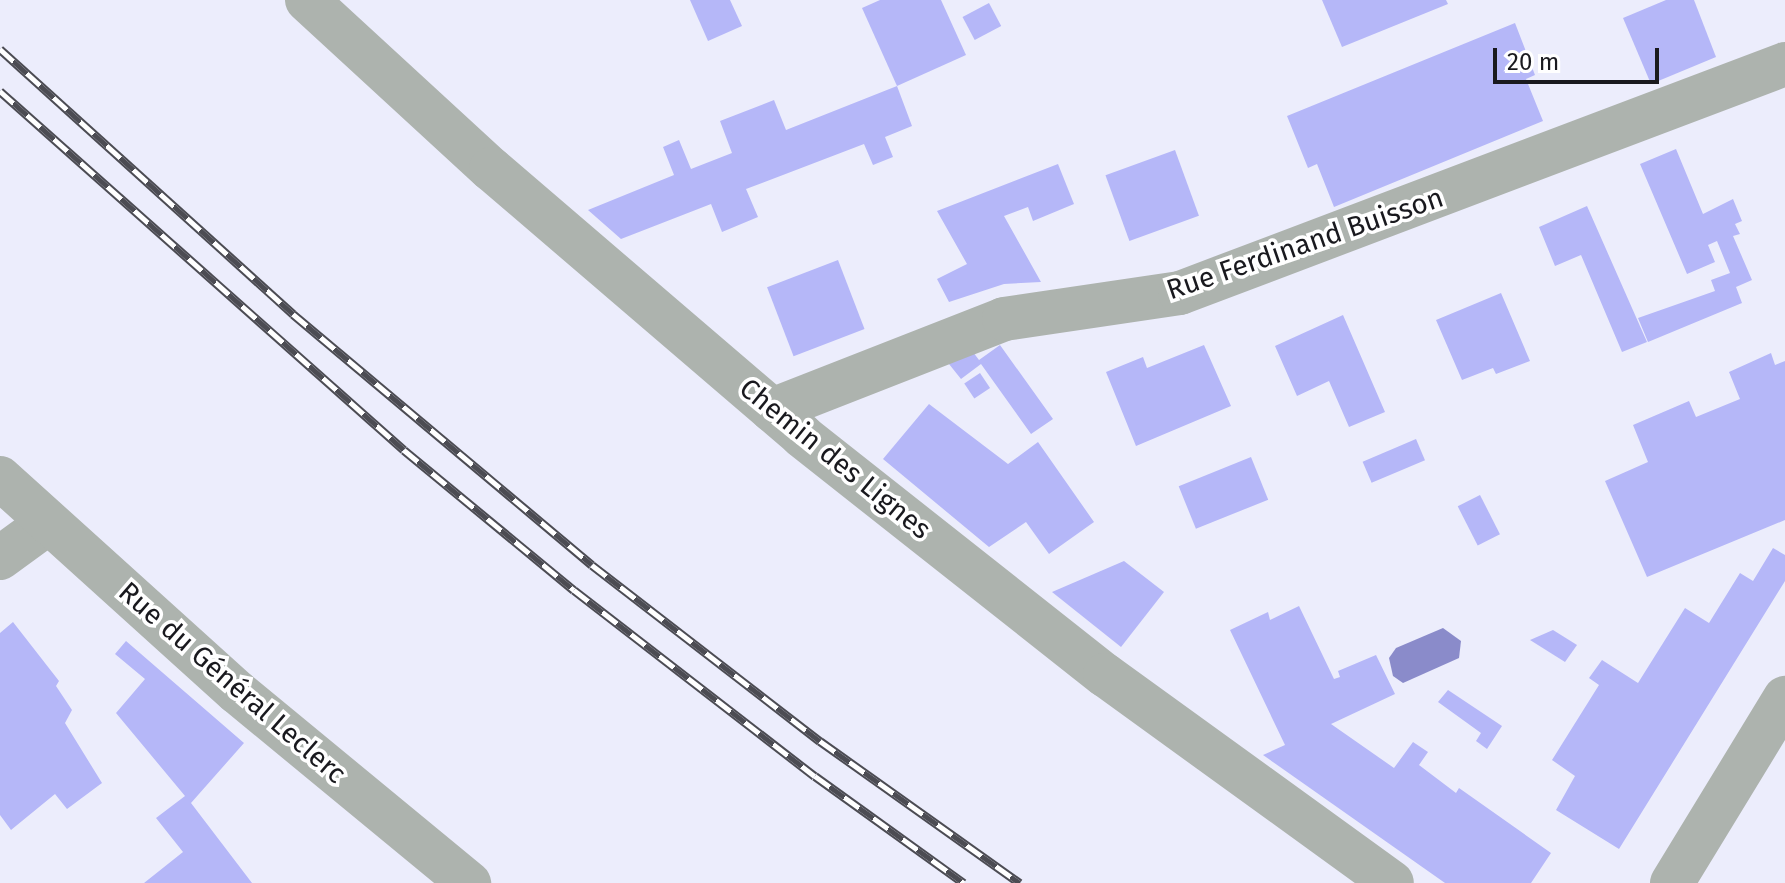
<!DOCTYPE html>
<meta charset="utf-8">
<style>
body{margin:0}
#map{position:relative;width:1785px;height:883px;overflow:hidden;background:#ecedfc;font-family:"Fira Sans",sans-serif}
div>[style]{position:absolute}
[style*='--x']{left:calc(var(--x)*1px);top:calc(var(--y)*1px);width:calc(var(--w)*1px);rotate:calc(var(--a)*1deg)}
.water>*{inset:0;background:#8a8bca}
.building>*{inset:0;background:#b5b7f8;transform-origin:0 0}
.minor>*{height:44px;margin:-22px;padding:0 22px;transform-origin:22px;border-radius:22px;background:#adb3ae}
.tertiary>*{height:44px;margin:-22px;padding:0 22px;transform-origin:22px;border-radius:22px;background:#adb3ae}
.rail>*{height:9px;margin-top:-4.5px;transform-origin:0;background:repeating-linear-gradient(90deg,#fff 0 18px,#4c4c53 0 36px);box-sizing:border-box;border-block:2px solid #4c4c53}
span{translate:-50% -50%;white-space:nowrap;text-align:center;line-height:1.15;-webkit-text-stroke:7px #fff;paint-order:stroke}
.street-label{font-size:28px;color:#19191e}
.scale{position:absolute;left:1493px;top:48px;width:166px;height:36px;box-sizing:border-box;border:4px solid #19191e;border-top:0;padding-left:10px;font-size:24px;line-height:28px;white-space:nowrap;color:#19191e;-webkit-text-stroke:6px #fff;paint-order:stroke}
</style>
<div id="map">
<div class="water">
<i style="clip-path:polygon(1443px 628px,1461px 641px,1459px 658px,1403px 683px,1393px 676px,1389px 658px,1396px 648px)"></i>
</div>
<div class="building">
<i style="clip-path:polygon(690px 0,730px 0,742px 26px,708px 41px)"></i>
<i style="clip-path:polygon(880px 0,941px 0,966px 55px,897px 86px,862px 8px)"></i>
<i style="clip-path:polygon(1322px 0,1446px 0,1448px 4px,1342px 47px)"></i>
<i style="clip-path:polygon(1666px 0,1694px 0,1716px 57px,1651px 84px,1623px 18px)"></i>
<i style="left:989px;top:3px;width:26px;height:30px;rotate:62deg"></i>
<i style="clip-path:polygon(1515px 23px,1535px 75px,1526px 79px,1543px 121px,1334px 207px,1317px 164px,1308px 168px,1287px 116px)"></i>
<i style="clip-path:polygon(897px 86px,912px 126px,885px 137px,893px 157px,873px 165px,864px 144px,746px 189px,758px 217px,722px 232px,711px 204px,621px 239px,588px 210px,674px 175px,663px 147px,679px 140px,691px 169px,732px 153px,720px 121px,774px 100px,786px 130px)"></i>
<i style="clip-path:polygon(1676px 149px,1703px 214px,1733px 199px,1742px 221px,1735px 224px,1740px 234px,1733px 236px,1752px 280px,1736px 287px,1742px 303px,1648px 342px,1638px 318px,1715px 291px,1711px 280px,1730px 273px,1717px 241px,1708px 245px,1715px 262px,1687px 274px,1640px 164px)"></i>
<i style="left:1175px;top:150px;width:70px;height:74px;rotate:70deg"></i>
<i style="clip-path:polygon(1058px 164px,1074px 204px,1033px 221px,1028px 207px,1004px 216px,1041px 282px,1004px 284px,949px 302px,937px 279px,967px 264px,937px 211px)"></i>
<i style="clip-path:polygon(1587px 206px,1647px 342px,1622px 352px,1581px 255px,1555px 266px,1539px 227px)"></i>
<i style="left:838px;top:260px;width:74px;height:76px;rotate:69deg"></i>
<i style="clip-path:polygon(1501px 293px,1530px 361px,1496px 374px,1493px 368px,1462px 380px,1436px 320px)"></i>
<i style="clip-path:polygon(1343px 315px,1385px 412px,1349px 427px,1329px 381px,1297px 396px,1275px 346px)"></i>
<i style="clip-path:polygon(1000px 345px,1053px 419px,1031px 434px,981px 364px,961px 379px,945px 359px,970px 348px,979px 360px)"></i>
<i style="clip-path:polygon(1204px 345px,1231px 406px,1136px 446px,1106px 372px,1143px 357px,1147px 368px)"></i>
<i style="clip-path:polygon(1771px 353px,1775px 365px,1785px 361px,1785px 520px,1647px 577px,1605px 481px,1648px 462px,1633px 425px,1689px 401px,1696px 417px,1740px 399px,1729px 372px)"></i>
<i style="left:980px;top:373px;width:18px;height:19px;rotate:56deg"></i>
<i style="clip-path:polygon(929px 404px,1008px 464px,1038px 442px,1094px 522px,1049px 554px,1026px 522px,989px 547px,883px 459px)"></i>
<i style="left:1416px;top:439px;width:23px;height:58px;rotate:67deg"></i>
<i style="left:1251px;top:457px;width:46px;height:78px;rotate:68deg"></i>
<i style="left:1480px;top:495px;width:44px;height:25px;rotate:63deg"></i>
<i style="clip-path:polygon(1773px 548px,1785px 555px,1785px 581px,1619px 849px,1556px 810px,1575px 776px,1552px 760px,1599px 685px,1589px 678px,1602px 660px,1638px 683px,1685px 608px,1709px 623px,1740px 573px,1753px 581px)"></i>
<i style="clip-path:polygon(1124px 561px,1164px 592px,1121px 647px,1052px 592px)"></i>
<i style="clip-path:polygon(1299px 606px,1334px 679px,1340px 677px,1338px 671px,1376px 655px,1395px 694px,1331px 724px,1394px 768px,1413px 742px,1428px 752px,1419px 765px,1456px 793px,1459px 788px,1551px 853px,1531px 883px,1445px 883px,1263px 755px,1285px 745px,1230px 630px,1268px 612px,1270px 620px)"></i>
<i style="clip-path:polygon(13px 622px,59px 681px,56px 686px,72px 710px,65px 723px,102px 783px,67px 809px,55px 794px,11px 830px,0 815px,0 633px)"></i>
<i style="clip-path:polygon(1553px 630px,1577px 645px,1565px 662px,1530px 640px)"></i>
<i style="clip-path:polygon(126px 641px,244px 743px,191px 803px,252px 883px,144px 883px,183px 852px,156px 818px,185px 796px,116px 713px,145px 679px,115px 654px)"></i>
<i style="clip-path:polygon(1448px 690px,1502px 726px,1487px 749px,1476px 741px,1481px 733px,1438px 702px)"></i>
</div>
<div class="minor">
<i style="--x:307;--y:0;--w:250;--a:42.6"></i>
<i style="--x:491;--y:169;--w:410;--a:40.6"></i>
<i style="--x:802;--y:436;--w:386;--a:38.3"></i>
<i style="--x:1105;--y:675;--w:354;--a:35.9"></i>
<i style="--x:772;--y:410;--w:249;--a:-21.4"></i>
<i style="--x:1004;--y:319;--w:178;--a:-8.4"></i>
<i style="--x:1180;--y:293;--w:647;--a:-20.73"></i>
<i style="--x:0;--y:558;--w:59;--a:-36.1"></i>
</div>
<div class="tertiary">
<i style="--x:0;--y:478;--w:319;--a:42.1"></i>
<i style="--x:237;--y:692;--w:301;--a:39.5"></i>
<i style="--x:1672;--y:883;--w:217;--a:-58.6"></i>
</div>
<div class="rail">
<i style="--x:0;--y:49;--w:395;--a:42.1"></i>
<i style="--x:293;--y:314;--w:390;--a:40"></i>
<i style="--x:592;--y:565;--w:288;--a:37.7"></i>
<i style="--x:820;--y:741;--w:245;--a:35.4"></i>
<i style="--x:0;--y:91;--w:540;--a:41.62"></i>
<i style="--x:404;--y:450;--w:220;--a:39.5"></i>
<i style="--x:574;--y:590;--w:304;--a:37.7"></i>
<i style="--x:815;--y:776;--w:183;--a:35.7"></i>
</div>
<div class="street-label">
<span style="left:1305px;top:244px;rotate:-19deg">Rue Ferdinand Buisson</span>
<span style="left:835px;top:459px;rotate:39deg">Chemin des Lignes</span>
<span style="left:232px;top:683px;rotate:41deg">Rue du Général Leclerc</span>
</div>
<div class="scale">20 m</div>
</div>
